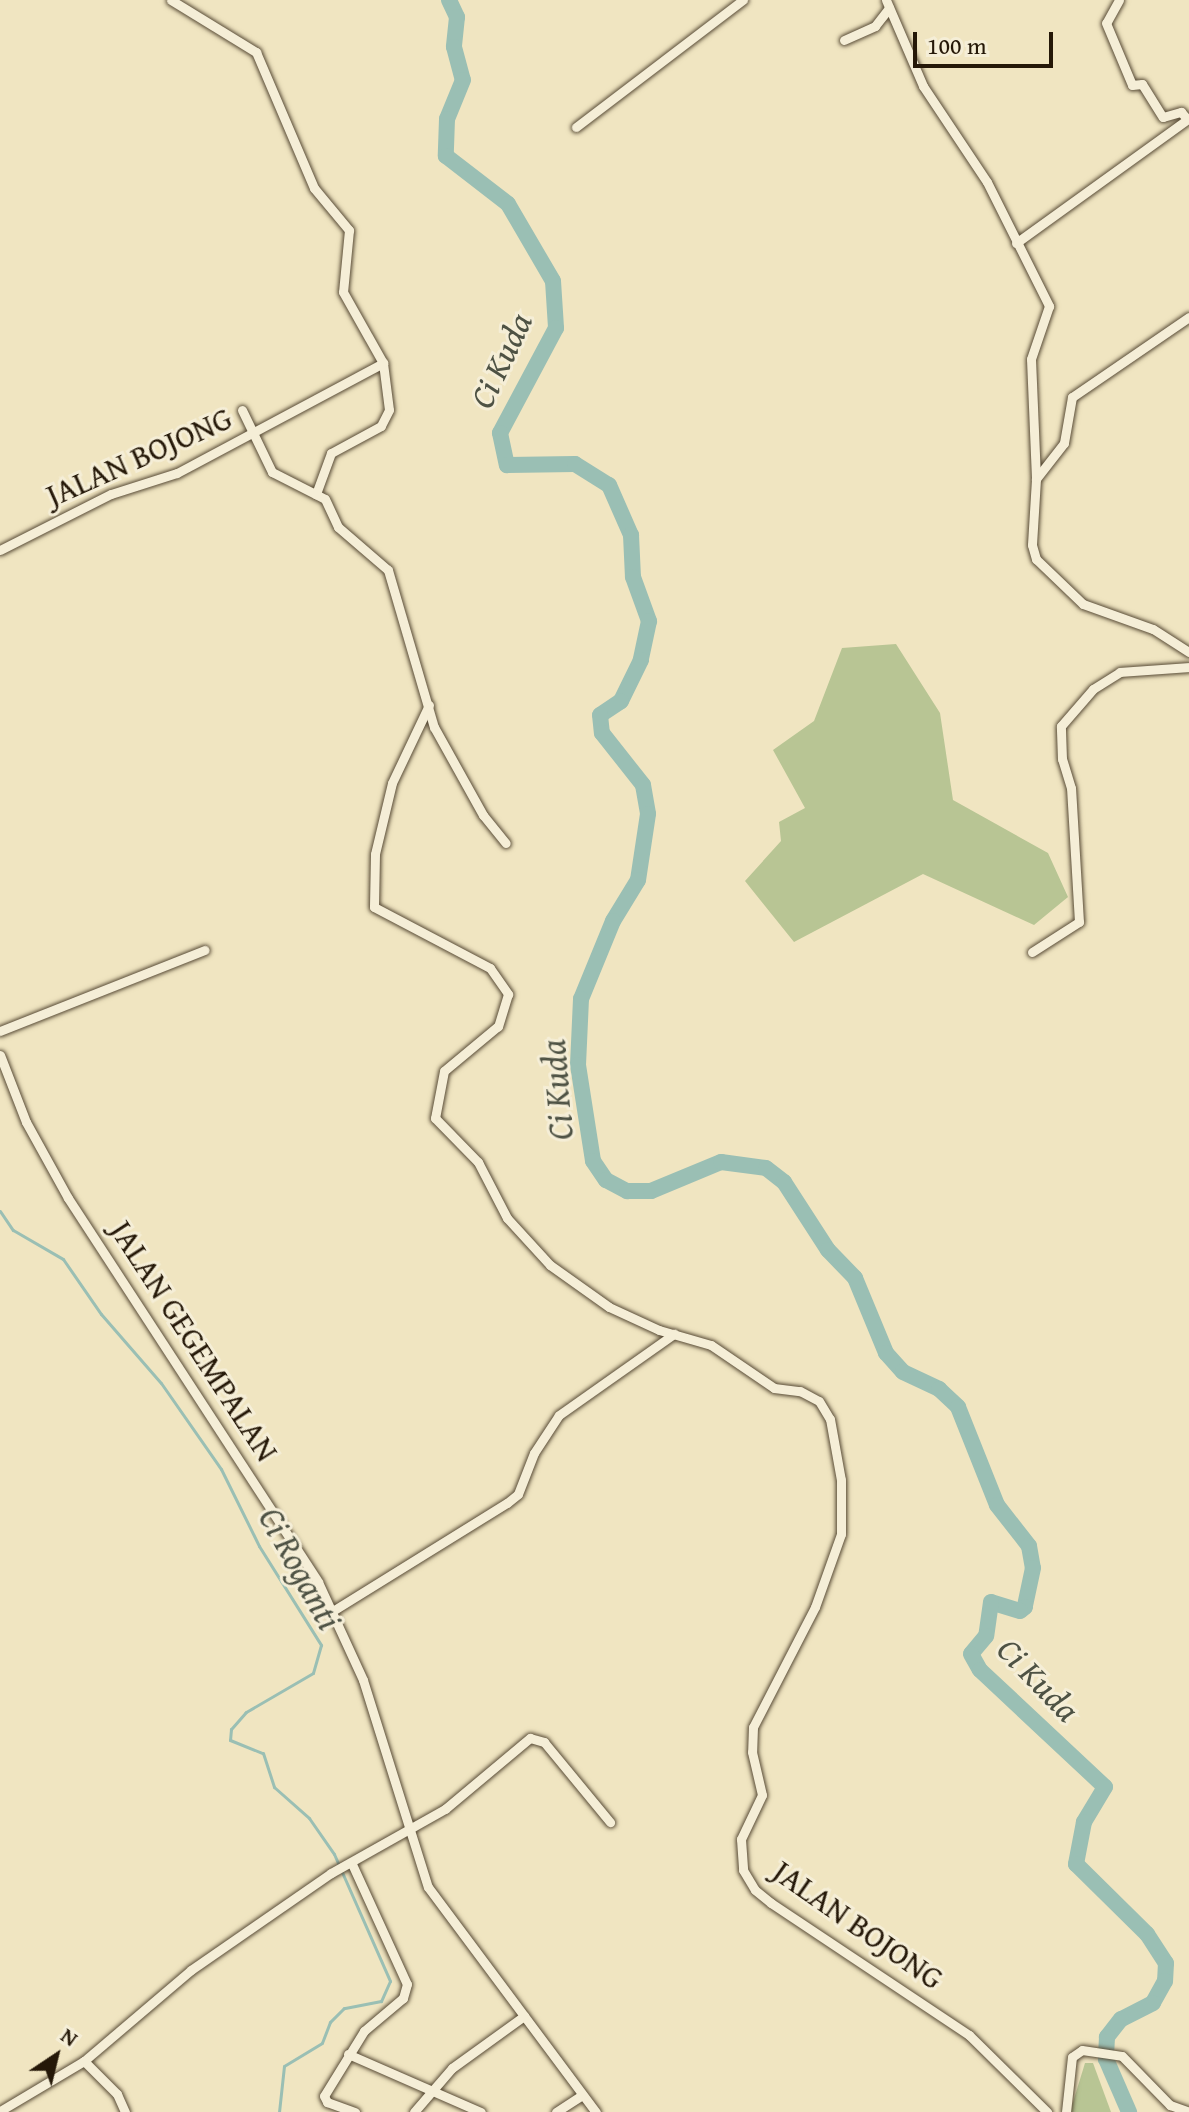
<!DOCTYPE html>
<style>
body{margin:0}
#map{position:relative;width:1189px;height:2112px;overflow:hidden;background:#f0e5c1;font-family:"Gentium Book Plus",serif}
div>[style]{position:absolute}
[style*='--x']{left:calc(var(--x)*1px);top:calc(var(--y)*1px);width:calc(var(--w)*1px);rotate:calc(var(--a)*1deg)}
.green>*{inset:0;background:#b8c594}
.stream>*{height:3px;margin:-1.5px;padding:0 1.5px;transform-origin:1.5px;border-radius:1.5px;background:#9abfb4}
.river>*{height:16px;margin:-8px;padding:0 8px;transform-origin:8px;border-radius:8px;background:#9abfb4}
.roads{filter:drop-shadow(0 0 2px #584b36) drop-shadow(0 0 2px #584b36)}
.minor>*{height:9px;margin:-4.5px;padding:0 4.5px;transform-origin:4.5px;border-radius:4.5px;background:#f5eed7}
span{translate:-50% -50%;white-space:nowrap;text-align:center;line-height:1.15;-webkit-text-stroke:6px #f5eed7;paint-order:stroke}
.street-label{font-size:32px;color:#251808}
.water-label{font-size:34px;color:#4e5244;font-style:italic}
.north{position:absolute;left:16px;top:2016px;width:80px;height:80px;-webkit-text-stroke:6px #f5eed7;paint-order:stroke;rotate:35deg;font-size:22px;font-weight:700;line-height:32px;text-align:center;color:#251808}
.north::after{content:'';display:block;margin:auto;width:28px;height:36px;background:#251808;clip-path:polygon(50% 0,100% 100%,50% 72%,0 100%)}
.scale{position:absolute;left:913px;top:32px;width:140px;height:36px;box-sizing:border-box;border:4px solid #251808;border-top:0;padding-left:10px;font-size:24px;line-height:28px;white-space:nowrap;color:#251808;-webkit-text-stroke:6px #f5eed7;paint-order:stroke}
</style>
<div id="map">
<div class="green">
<i style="clip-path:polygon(896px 644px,940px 713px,953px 800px,1048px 853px,1068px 897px,1034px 925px,923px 874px,794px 942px,745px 881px,781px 841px,779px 822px,805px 808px,773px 750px,814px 721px,842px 648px)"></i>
<i style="clip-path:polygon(1085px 2063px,1093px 2063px,1111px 2112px,1070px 2112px)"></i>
</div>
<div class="stream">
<i style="--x:0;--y:1211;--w:23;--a:56"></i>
<i style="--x:13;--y:1230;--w:58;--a:30.1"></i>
<i style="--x:63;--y:1259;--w:67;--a:55.4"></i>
<i style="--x:101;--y:1314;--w:91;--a:49"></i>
<i style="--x:161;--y:1383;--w:105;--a:55.1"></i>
<i style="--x:221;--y:1469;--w:86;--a:63.7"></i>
<i style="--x:259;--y:1546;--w:117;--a:57.9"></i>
<i style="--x:321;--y:1645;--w:29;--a:106"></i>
<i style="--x:313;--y:1673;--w:78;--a:149.8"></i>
<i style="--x:246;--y:1712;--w:23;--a:131"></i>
<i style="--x:231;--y:1729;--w:11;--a:95"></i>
<i style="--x:230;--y:1740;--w:35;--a:22"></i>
<i style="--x:263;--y:1753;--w:36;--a:72"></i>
<i style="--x:274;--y:1787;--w:47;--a:41.5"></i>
<i style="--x:309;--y:1818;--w:44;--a:55.2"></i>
<i style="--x:334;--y:1854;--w:139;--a:66.2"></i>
<i style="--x:390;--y:1981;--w:22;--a:114"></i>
<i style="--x:381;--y:2001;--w:38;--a:169"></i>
<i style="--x:344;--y:2008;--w:20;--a:135"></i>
<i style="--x:330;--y:2022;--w:22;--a:111"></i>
<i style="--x:322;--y:2043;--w:44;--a:148.8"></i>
<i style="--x:284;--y:2066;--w:46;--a:96.2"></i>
</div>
<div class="river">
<i style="--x:449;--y:0;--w:19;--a:65"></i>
<i style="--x:457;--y:17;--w:30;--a:96"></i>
<i style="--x:454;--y:47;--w:34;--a:75"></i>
<i style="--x:463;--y:80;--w:42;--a:112.3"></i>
<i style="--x:447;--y:119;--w:37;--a:92"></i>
<i style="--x:446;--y:156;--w:78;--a:37.7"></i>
<i style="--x:508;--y:204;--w:89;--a:59.7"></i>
<i style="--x:553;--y:281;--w:47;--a:86.3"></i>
<i style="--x:556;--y:328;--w:119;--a:118.1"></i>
<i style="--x:500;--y:433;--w:33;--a:78"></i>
<i style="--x:507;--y:465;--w:68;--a:-0.8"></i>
<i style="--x:575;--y:464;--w:40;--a:32"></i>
<i style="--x:609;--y:485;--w:55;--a:66.3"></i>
<i style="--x:631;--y:535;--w:42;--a:87.3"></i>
<i style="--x:633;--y:577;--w:47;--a:70"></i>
<i style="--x:649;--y:621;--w:40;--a:102"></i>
<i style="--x:641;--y:660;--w:46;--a:116"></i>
<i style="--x:621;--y:701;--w:25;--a:146"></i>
<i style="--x:600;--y:715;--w:18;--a:84"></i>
<i style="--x:602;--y:733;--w:66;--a:51.7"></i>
<i style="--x:643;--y:785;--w:29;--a:80"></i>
<i style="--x:648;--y:814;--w:67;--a:98.6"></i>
<i style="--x:638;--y:880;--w:48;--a:121.4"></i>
<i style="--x:613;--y:921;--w:84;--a:112.3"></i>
<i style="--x:581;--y:999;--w:66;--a:92.6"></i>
<i style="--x:578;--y:1065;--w:97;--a:81.1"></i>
<i style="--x:593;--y:1161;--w:23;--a:56"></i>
<i style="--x:606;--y:1180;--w:24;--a:28"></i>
<i style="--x:627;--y:1191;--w:24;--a:0"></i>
<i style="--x:651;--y:1191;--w:76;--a:-22.5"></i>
<i style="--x:721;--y:1162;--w:45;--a:7.6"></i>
<i style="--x:766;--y:1168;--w:23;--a:38"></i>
<i style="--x:784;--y:1182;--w:81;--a:57.1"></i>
<i style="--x:828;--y:1250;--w:39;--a:46"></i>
<i style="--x:855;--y:1278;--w:81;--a:67.5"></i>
<i style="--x:886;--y:1353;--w:25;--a:48"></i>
<i style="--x:903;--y:1372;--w:40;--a:25"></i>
<i style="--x:939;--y:1389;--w:26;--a:43"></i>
<i style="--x:958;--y:1407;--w:105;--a:68.3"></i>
<i style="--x:997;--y:1505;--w:52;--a:52"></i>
<i style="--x:1029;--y:1546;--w:22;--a:80"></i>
<i style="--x:1033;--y:1568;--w:40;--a:102"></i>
<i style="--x:1025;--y:1607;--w:6;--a:141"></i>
<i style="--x:1020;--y:1611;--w:30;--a:-163"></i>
<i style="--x:991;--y:1602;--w:34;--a:98"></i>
<i style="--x:986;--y:1636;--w:23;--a:130"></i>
<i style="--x:971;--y:1654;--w:18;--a:61"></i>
<i style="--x:980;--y:1670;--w:171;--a:43.1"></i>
<i style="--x:1105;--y:1787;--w:41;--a:121"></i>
<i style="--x:1084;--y:1822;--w:43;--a:100.8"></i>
<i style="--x:1076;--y:1864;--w:100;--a:44.6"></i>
<i style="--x:1147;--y:1934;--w:35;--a:57"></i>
<i style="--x:1166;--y:1963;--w:18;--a:93"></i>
<i style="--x:1165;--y:1981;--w:25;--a:119"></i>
<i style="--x:1153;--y:2003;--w:36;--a:153"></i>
<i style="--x:1121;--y:2019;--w:23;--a:128"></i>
<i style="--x:1107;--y:2037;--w:22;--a:93"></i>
<i style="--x:1106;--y:2059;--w:58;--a:66.5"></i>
</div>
<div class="roads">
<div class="minor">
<i style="--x:171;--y:0;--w:100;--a:31.5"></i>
<i style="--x:256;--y:52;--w:148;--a:66.9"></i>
<i style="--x:314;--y:188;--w:55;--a:50.2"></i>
<i style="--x:349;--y:230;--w:62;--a:95.5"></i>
<i style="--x:343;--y:292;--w:81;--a:60.6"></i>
<i style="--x:383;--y:363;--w:47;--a:82.7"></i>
<i style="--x:389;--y:410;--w:18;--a:117"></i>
<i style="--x:381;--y:426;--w:57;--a:151.6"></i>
<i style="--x:331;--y:453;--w:44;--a:110.1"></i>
<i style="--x:886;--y:0;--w:94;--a:66.7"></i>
<i style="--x:923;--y:86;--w:115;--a:56.3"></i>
<i style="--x:987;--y:182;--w:139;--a:63.4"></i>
<i style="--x:1049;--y:306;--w:56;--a:108.8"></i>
<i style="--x:1031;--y:359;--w:120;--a:87.6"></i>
<i style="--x:1119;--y:0;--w:26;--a:119"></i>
<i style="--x:1106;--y:23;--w:67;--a:67.2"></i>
<i style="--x:1132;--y:85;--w:10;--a:-6"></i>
<i style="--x:1142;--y:84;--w:39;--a:58"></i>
<i style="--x:1163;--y:117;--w:19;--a:-16"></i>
<i style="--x:1181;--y:112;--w:9;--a:49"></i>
<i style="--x:844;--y:40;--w:34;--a:-24"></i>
<i style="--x:875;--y:26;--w:23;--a:-52"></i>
<i style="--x:576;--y:127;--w:210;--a:-37.3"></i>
<i style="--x:1016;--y:243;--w:213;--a:-35.8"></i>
<i style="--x:1189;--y:317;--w:142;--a:145.6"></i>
<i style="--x:1072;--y:397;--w:47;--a:99.9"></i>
<i style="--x:1064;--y:443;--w:46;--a:127.9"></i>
<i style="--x:1036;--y:479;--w:66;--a:93.5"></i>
<i style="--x:1032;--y:545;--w:15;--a:74"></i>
<i style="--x:1036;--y:559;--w:65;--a:43.8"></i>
<i style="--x:1083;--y:604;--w:74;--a:19.7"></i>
<i style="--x:1153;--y:629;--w:43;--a:32.6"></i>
<i style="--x:242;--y:410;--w:69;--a:64.2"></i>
<i style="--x:272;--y:472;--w:59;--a:27"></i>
<i style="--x:325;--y:499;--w:31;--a:65"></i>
<i style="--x:338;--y:527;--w:66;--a:40.7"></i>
<i style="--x:388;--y:570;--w:164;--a:73.7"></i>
<i style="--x:434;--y:727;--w:101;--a:60.9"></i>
<i style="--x:483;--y:815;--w:36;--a:51"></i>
<i style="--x:0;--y:550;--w:124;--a:-26.8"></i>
<i style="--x:111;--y:494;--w:69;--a:-17.7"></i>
<i style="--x:177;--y:473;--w:234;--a:-28.1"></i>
<i style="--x:429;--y:705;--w:86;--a:115.4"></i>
<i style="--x:392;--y:783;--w:73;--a:103.5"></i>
<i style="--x:375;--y:854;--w:53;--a:91.1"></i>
<i style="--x:374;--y:907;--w:131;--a:27.7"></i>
<i style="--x:490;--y:968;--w:32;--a:55"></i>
<i style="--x:508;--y:994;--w:34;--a:107"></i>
<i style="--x:498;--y:1026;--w:70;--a:140.2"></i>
<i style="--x:444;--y:1071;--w:48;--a:100.8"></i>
<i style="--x:435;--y:1118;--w:62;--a:45.7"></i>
<i style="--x:478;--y:1162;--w:63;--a:62.6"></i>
<i style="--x:507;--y:1218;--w:64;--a:47.5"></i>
<i style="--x:550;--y:1265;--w:72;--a:35.4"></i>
<i style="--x:609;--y:1307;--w:55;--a:24.7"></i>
<i style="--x:659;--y:1330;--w:54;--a:16.1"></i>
<i style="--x:711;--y:1345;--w:76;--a:34.3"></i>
<i style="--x:774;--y:1388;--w:26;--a:7"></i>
<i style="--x:800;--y:1391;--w:21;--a:28"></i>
<i style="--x:819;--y:1401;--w:21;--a:59"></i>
<i style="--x:830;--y:1419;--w:62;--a:79.8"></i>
<i style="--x:841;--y:1480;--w:54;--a:90"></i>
<i style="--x:841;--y:1534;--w:77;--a:109.6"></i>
<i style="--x:815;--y:1607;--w:135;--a:117.3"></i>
<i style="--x:753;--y:1727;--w:25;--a:92"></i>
<i style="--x:752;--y:1752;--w:44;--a:76.9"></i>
<i style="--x:762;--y:1795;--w:49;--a:115.5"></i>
<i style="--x:741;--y:1839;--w:31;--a:86"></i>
<i style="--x:743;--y:1870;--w:23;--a:59"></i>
<i style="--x:755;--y:1890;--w:21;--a:39"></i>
<i style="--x:771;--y:1903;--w:238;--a:33.7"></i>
<i style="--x:969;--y:2035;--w:110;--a:44.6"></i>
<i style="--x:1032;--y:952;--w:56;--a:-32.6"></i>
<i style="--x:1079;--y:922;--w:134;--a:-93.4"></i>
<i style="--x:1071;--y:788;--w:30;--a:-107"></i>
<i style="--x:1062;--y:759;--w:33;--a:-92"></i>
<i style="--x:1061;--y:726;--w:49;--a:-49.1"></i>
<i style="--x:1093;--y:689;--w:32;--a:-32"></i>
<i style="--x:1120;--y:672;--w:69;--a:-4.1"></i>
<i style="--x:0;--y:1031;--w:220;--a:-21.6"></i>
<i style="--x:0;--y:1055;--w:72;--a:68.8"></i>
<i style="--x:26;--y:1122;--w:87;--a:61.1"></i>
<i style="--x:68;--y:1198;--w:458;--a:56.9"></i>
<i style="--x:318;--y:1582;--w:108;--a:65.3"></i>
<i style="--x:363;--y:1680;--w:217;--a:72.6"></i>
<i style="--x:428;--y:1887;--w:281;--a:53.3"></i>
<i style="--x:331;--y:1612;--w:207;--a:-31.8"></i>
<i style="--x:507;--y:1503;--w:14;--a:-39"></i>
<i style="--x:518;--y:1494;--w:44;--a:-68.7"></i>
<i style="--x:534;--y:1453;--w:45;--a:-56.7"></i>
<i style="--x:559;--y:1415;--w:141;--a:-35.2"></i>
<i style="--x:352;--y:1864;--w:132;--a:65.4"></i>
<i style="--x:407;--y:1984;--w:15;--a:106"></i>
<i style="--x:403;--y:1998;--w:51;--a:139.8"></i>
<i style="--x:364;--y:2031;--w:76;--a:121.6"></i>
<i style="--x:324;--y:2096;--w:7;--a:63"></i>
<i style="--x:327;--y:2102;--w:30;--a:20"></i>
<i style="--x:348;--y:2054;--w:145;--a:23.6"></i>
<i style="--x:84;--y:2061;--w:47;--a:45"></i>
<i style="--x:117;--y:2094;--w:20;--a:66"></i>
<i style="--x:0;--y:2111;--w:98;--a:-30.8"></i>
<i style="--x:84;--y:2061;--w:140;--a:-40.4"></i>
<i style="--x:191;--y:1970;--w:170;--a:-34.7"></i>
<i style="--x:331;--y:1873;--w:131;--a:-29.3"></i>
<i style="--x:445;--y:1809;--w:111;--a:-39.9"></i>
<i style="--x:530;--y:1738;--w:15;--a:16"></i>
<i style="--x:544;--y:1742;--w:104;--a:50.5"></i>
<i style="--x:414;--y:2112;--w:58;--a:-49.2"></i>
<i style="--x:452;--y:2068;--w:89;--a:-35.8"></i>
<i style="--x:556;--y:2112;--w:31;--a:-33"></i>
<i style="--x:1066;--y:2112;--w:55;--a:-83.8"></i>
<i style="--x:1072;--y:2057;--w:12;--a:-35"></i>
<i style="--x:1082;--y:2050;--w:40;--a:8.5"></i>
<i style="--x:1122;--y:2056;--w:69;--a:45.6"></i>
<i style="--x:1170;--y:2105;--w:20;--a:20"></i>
</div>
</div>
<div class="street-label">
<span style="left:139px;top:457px;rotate:-24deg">JALAN BOJONG</span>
<span style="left:194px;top:1341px;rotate:57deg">JALAN GEGEMPALAN</span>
<span style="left:858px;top:1925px;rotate:35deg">JALAN BOJONG</span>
</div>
<div class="water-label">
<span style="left:500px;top:360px;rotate:-65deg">Ci Kuda</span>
<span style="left:556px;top:1090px;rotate:-95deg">Ci Kuda</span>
<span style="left:301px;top:1568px;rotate:61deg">Ci Roganti</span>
<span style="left:1039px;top:1679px;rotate:46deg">Ci Kuda</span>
</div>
<div class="north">N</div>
<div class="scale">100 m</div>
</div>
